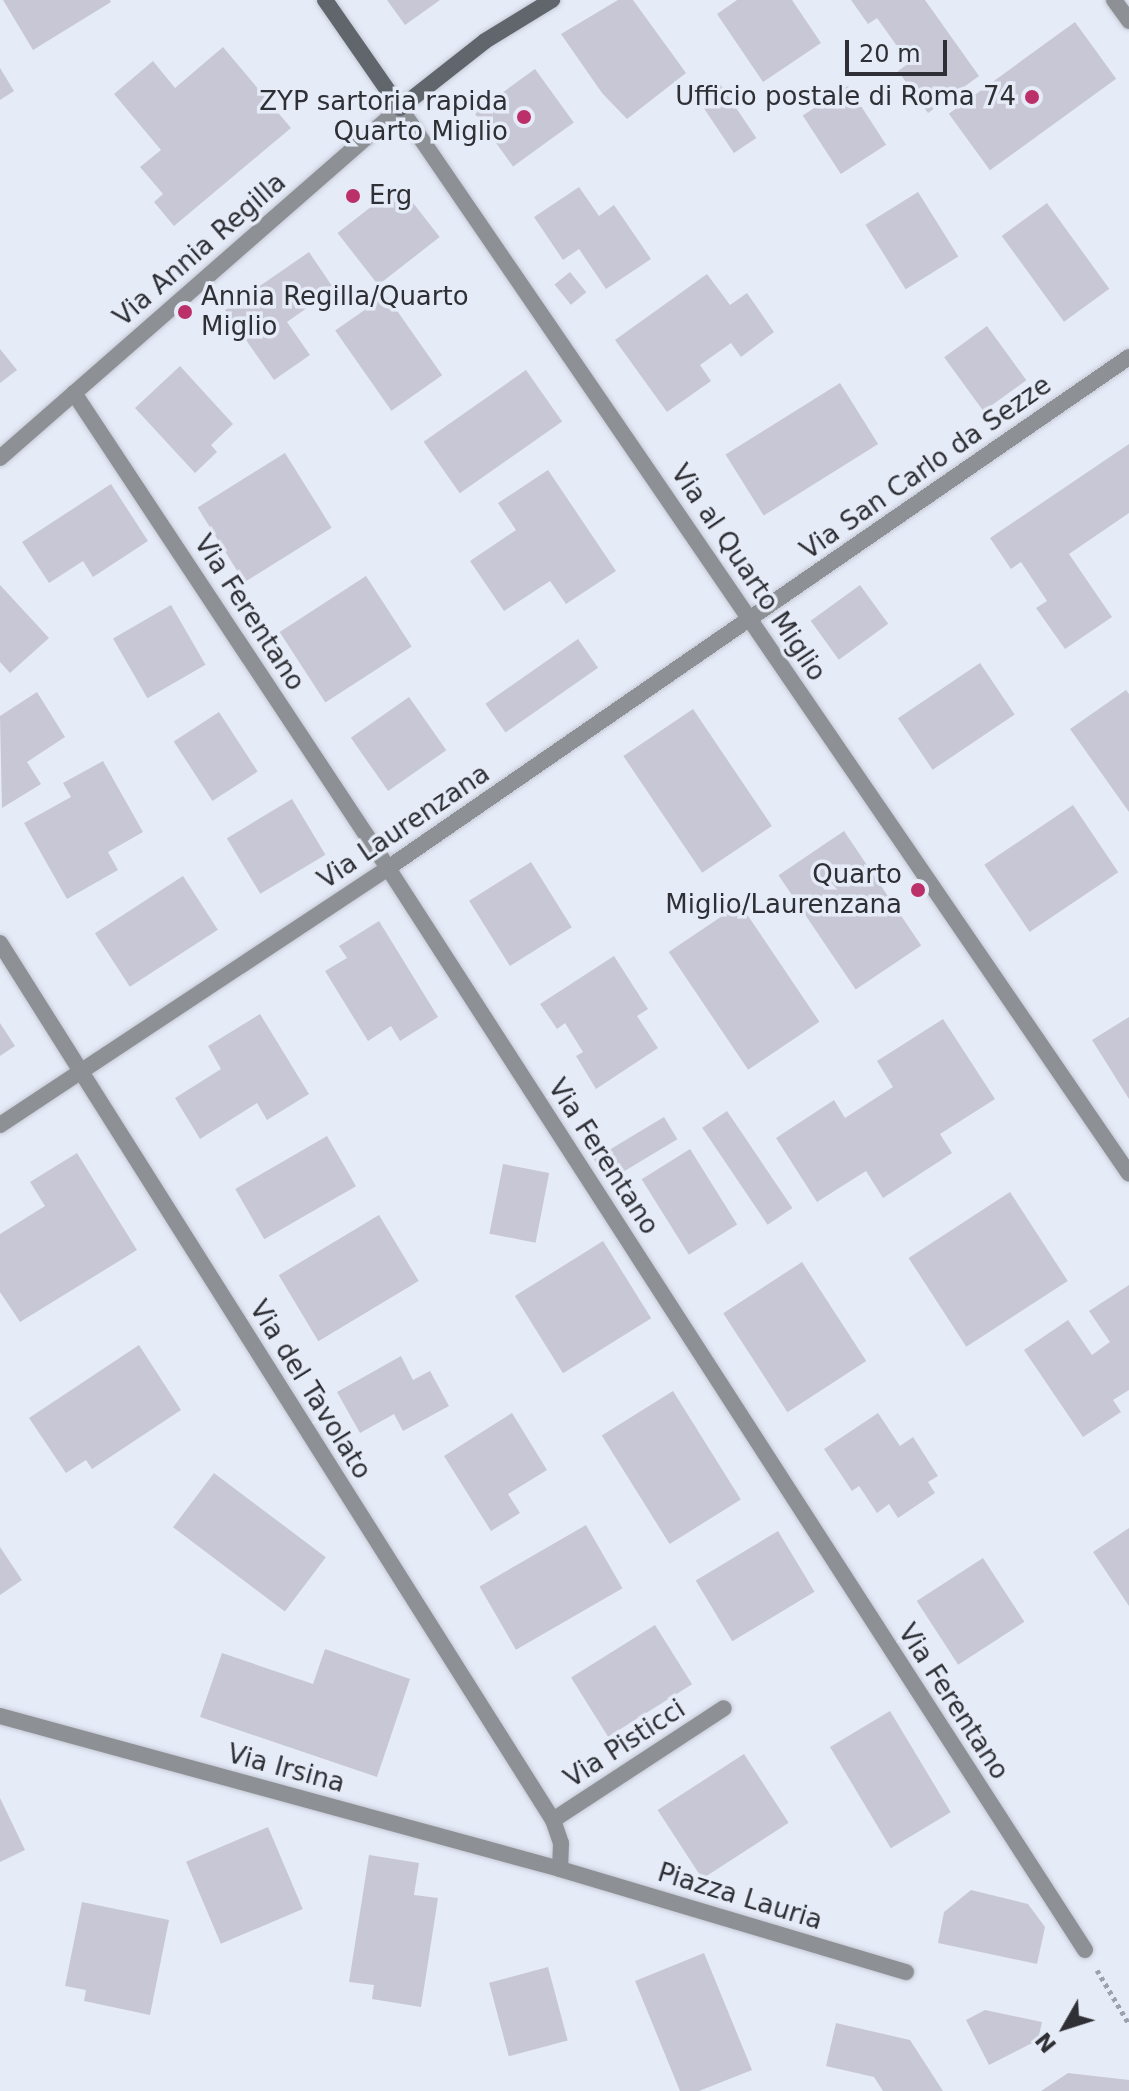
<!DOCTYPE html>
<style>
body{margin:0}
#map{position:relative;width:1129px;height:2091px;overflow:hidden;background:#e6ebf8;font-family:"DejaVu Sans",sans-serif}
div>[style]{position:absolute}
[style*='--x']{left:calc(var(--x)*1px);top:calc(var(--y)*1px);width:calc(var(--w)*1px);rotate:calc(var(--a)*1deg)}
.building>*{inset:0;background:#c8c7d5;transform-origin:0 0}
.path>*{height:5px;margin-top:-2.5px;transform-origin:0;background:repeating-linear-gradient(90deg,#9da1ab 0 4px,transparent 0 8px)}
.roads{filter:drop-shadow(0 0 2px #c5c9d5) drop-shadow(0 0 2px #c5c9d5)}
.street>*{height:16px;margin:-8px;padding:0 8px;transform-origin:8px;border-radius:8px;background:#8d9195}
.secondary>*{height:16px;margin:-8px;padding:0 8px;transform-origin:8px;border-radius:8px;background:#61666d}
.dots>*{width:22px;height:22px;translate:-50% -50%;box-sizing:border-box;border:4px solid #e6ebf8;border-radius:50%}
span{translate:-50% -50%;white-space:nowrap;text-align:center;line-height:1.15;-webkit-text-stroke:7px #e6ebf8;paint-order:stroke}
.poi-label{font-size:26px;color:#2f3035}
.right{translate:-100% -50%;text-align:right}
.left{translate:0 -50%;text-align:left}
.street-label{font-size:26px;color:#2f3035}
.north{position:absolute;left:1025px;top:1987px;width:80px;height:80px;-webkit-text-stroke:6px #e6ebf8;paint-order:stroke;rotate:231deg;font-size:22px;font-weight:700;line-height:32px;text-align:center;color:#2f3035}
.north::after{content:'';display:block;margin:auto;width:28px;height:36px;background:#2f3035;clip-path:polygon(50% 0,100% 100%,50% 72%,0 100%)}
.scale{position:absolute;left:845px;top:40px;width:102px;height:36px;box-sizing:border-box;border:4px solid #2f3035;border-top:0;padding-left:10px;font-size:24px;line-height:28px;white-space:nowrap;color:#2f3035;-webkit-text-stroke:6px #e6ebf8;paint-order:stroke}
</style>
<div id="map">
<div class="building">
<i style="clip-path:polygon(3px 0,110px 0,111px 2px,33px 50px)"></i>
<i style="clip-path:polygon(387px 0,440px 0,405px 25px)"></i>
<i style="clip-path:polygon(618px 0,633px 0,686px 73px,627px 119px,602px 93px,561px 34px)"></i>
<i style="clip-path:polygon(737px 0,792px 0,821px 43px,763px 82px,717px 14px)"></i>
<i style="clip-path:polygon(851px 0,925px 0,979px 76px,928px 113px,898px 71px,909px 63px,877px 18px,868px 24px)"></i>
<i style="left:1075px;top:22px;width:70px;height:156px;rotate:54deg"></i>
<i style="clip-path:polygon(223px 47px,291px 128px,174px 226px,154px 202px,163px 194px,140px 167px,161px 150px,114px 94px,153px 61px,175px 88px)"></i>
<i style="clip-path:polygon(0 68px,14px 91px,0 100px)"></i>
<i style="left:535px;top:69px;width:66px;height:75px;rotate:54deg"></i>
<i style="left:720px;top:84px;width:65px;height:27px;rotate:56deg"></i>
<i style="left:848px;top:86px;width:70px;height:54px;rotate:57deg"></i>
<i style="left:399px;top:185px;width:66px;height:78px;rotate:52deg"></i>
<i style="clip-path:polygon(579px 187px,599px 216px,614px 205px,651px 259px,606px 289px,579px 249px,563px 260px,534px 217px)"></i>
<i style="left:918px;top:192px;width:76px;height:62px;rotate:58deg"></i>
<i style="left:1047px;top:203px;width:106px;height:56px;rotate:54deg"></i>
<i style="clip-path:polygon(309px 252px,334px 289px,287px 322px,310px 355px,274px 380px,225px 310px)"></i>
<i style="left:570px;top:272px;width:26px;height:20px;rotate:51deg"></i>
<i style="clip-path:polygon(707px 274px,730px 305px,747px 293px,774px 332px,741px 357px,731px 343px,700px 365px,711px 381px,667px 412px,615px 340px)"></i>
<i style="left:386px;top:295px;width:98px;height:62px;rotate:55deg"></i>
<i style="left:987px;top:326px;width:67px;height:53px;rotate:54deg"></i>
<i style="clip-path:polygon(0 349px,17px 370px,0 383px)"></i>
<i style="clip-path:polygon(180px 366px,233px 424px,211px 445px,217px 452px,195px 473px,135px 408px)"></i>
<i style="left:526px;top:370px;width:63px;height:125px;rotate:55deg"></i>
<i style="left:840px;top:383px;width:72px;height:135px;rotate:58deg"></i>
<i style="clip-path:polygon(1129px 444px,1129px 513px,1069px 554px,1112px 617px,1065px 649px,1036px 608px,1047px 601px,1021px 562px,1011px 569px,990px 538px)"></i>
<i style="left:285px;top:453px;width:88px;height:103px;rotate:58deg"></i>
<i style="clip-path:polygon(548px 470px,616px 571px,566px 604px,550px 581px,504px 611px,470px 561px,516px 530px,498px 503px)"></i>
<i style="clip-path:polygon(111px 484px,148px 541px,93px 577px,83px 561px,49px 583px,22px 542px)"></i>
<i style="left:366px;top:576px;width:84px;height:103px;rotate:57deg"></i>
<i style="clip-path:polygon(0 585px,49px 638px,10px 673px,0 662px)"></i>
<i style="left:860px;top:585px;width:48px;height:61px;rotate:54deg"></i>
<i style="left:171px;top:605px;width:69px;height:67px;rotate:60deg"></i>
<i style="left:578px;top:639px;width:35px;height:113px;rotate:55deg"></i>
<i style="left:980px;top:663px;width:62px;height:99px;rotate:56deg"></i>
<i style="clip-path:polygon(1126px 690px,1129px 694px,1129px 812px,1070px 729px)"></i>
<i style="clip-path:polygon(37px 692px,65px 737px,27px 762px,41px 784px,2px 808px,0 716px)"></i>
<i style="left:409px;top:697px;width:65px;height:71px;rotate:55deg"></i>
<i style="left:693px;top:709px;width:141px;height:84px;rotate:56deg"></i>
<i style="left:219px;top:712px;width:71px;height:54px;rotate:57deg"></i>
<i style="clip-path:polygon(103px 761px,143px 832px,108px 852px,118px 870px,67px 899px,24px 823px,71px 797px,63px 783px)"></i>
<i style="left:292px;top:799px;width:65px;height:76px;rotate:59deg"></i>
<i style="left:1073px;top:805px;width:81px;height:107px;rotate:56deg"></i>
<i style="left:844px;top:831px;width:138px;height:79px;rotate:56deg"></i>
<i style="left:531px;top:862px;width:77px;height:73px;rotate:58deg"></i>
<i style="left:183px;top:876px;width:64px;height:105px;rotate:57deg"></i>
<i style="left:740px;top:904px;width:142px;height:86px;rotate:56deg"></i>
<i style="clip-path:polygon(379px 921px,438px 1017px,400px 1041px,391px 1026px,368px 1041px,325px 971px,347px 958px,339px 946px)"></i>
<i style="clip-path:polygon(614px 956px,648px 1009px,637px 1016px,658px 1048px,596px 1089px,576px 1056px,583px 1052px,565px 1023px,557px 1029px,540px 1004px)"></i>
<i style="clip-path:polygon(260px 1014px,309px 1094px,267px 1120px,257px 1103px,200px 1139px,175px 1098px,221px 1069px,208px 1046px)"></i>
<i style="clip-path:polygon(1129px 1017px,1129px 1099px,1092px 1040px)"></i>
<i style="clip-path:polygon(943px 1019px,995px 1099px,940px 1134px,952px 1153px,883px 1198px,866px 1171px,817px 1202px,776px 1138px,834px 1100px,845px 1118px,893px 1087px,877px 1061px)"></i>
<i style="clip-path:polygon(0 1023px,15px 1046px,0 1056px)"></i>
<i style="left:727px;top:1111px;width:117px;height:30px;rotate:56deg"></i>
<i style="left:664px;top:1117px;width:26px;height:82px;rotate:59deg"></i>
<i style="left:327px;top:1136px;width:58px;height:106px;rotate:60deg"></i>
<i style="left:690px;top:1149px;width:89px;height:57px;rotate:58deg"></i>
<i style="clip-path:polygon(77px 1153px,137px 1250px,20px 1322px,0 1292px,0 1234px,45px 1206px,30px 1182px)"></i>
<i style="left:503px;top:1164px;width:47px;height:71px;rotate:11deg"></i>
<i style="left:1010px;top:1192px;width:106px;height:121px;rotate:57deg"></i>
<i style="left:379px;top:1215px;width:77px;height:117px;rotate:59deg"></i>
<i style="left:603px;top:1241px;width:91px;height:104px;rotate:58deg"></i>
<i style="left:802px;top:1262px;width:118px;height:94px;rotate:57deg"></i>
<i style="clip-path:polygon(1129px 1285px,1129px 1390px,1113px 1400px,1121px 1412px,1083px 1437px,1024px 1350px,1068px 1320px,1092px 1355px,1110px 1342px,1089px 1311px)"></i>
<i style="clip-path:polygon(139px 1345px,181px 1410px,92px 1469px,86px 1460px,66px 1473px,29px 1418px)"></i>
<i style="clip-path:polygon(401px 1356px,413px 1380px,430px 1371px,449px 1406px,403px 1431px,394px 1414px,360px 1433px,337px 1392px)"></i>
<i style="left:673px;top:1391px;width:128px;height:84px;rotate:58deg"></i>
<i style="clip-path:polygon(512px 1413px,547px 1470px,508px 1494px,520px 1513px,491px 1531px,444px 1456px)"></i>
<i style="clip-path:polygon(878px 1413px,900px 1446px,913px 1437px,938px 1476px,928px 1482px,935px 1493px,898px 1518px,889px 1504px,877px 1513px,859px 1486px,852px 1491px,824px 1449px)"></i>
<i style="left:214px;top:1473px;width:140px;height:68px;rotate:37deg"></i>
<i style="left:586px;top:1525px;width:73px;height:123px;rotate:60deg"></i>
<i style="clip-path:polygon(1129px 1528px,1129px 1606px,1093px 1552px)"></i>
<i style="left:778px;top:1531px;width:71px;height:96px;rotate:59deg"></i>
<i style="clip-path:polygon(0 1547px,22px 1580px,0 1595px)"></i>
<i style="left:983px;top:1558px;width:76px;height:79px;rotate:57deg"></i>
<i style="left:655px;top:1625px;width:70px;height:99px;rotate:58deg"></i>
<i style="clip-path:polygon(325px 1649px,410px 1679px,377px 1777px,200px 1717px,222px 1653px,313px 1684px)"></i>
<i style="left:890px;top:1711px;width:118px;height:70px;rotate:59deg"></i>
<i style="left:744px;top:1754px;width:82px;height:103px;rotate:57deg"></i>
<i style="clip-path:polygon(0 1798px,25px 1850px,0 1862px)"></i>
<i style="left:268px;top:1827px;width:89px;height:89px;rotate:67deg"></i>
<i style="clip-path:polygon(369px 1855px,419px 1863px,414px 1895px,438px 1898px,421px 2007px,372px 1999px,374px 1985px,349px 1982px)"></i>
<i style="clip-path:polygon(971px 1890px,1028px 1904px,1045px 1927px,1037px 1964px,938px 1943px,944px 1912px)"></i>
<i style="clip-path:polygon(82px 1902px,169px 1920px,150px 2015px,84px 2001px,86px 1990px,65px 1986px)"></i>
<i style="clip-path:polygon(704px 1953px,752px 2070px,699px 2091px,680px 2091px,635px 1981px)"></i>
<i style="left:548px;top:1967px;width:76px;height:61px;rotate:75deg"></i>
<i style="clip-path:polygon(985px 2010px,1042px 2022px,1038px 2040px,989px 2065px,966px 2020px)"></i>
<i style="clip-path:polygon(836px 2023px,910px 2040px,943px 2091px,883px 2091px,874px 2077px,826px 2066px)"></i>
<i style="clip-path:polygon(1068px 2073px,1129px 2080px,1129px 2091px,1041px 2091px)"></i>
</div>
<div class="path">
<i style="--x:1097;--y:1970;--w:63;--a:59.3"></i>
</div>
<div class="roads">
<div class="street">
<i style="--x:1114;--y:0;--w:26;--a:54"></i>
<i style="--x:74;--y:393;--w:569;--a:56.53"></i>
<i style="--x:388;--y:868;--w:1287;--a:57.21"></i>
<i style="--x:0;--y:458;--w:532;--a:-41.19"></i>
<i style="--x:400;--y:108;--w:1291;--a:55.63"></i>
<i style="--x:0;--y:943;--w:1037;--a:57.77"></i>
<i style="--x:553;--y:1820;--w:24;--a:71"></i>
<i style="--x:561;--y:1843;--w:26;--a:92"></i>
<i style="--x:0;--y:1125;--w:465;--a:-33.5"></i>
<i style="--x:388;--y:868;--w:900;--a:-34.59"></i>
<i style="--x:0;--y:1716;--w:581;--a:15.28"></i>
<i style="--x:560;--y:1869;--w:361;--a:16.6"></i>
<i style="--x:553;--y:1820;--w:204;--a:-33.2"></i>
</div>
<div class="secondary">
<i style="--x:325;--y:0;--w:131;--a:55.2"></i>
<i style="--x:400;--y:108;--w:108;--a:-38.2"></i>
<i style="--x:485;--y:41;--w:79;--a:-31.5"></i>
</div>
</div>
<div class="dots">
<i style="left:1032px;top:97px;background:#bb3069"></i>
<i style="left:524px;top:117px;background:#bb3069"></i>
<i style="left:353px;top:196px;background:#bb3069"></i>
<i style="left:185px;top:312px;background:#bb3069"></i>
<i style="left:918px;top:890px;background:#bb3069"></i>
</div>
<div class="poi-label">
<span class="right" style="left:1016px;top:97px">Ufficio postale di Roma 74</span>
<span class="right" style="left:508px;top:117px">ZYP sartoria rapida<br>Quarto Miglio</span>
<span class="left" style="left:369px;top:196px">Erg</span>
<span class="left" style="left:201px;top:312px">Annia Regilla/Quarto<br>Miglio</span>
<span class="right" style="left:902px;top:890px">Quarto<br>Miglio/Laurenzana</span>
</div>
<div class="street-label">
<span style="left:200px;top:250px;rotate:-41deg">Via Annia Regilla</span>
<span style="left:926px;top:468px;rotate:-35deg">Via San Carlo da Sezze</span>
<span style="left:748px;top:573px;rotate:56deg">Via al Quarto Miglio</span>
<span style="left:249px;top:613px;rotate:57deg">Via Ferentano</span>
<span style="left:404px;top:827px;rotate:-34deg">Via Laurenzana</span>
<span style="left:603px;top:1157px;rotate:57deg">Via Ferentano</span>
<span style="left:310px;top:1390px;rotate:58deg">Via del Tavolato</span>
<span style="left:953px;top:1702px;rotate:57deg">Via Ferentano</span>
<span style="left:625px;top:1744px;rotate:-33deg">Via Pisticci</span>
<span style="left:286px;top:1769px;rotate:15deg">Via Irsina</span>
<span style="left:740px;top:1897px;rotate:17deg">Piazza Lauria</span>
</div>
<div class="north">N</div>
<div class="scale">20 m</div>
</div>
